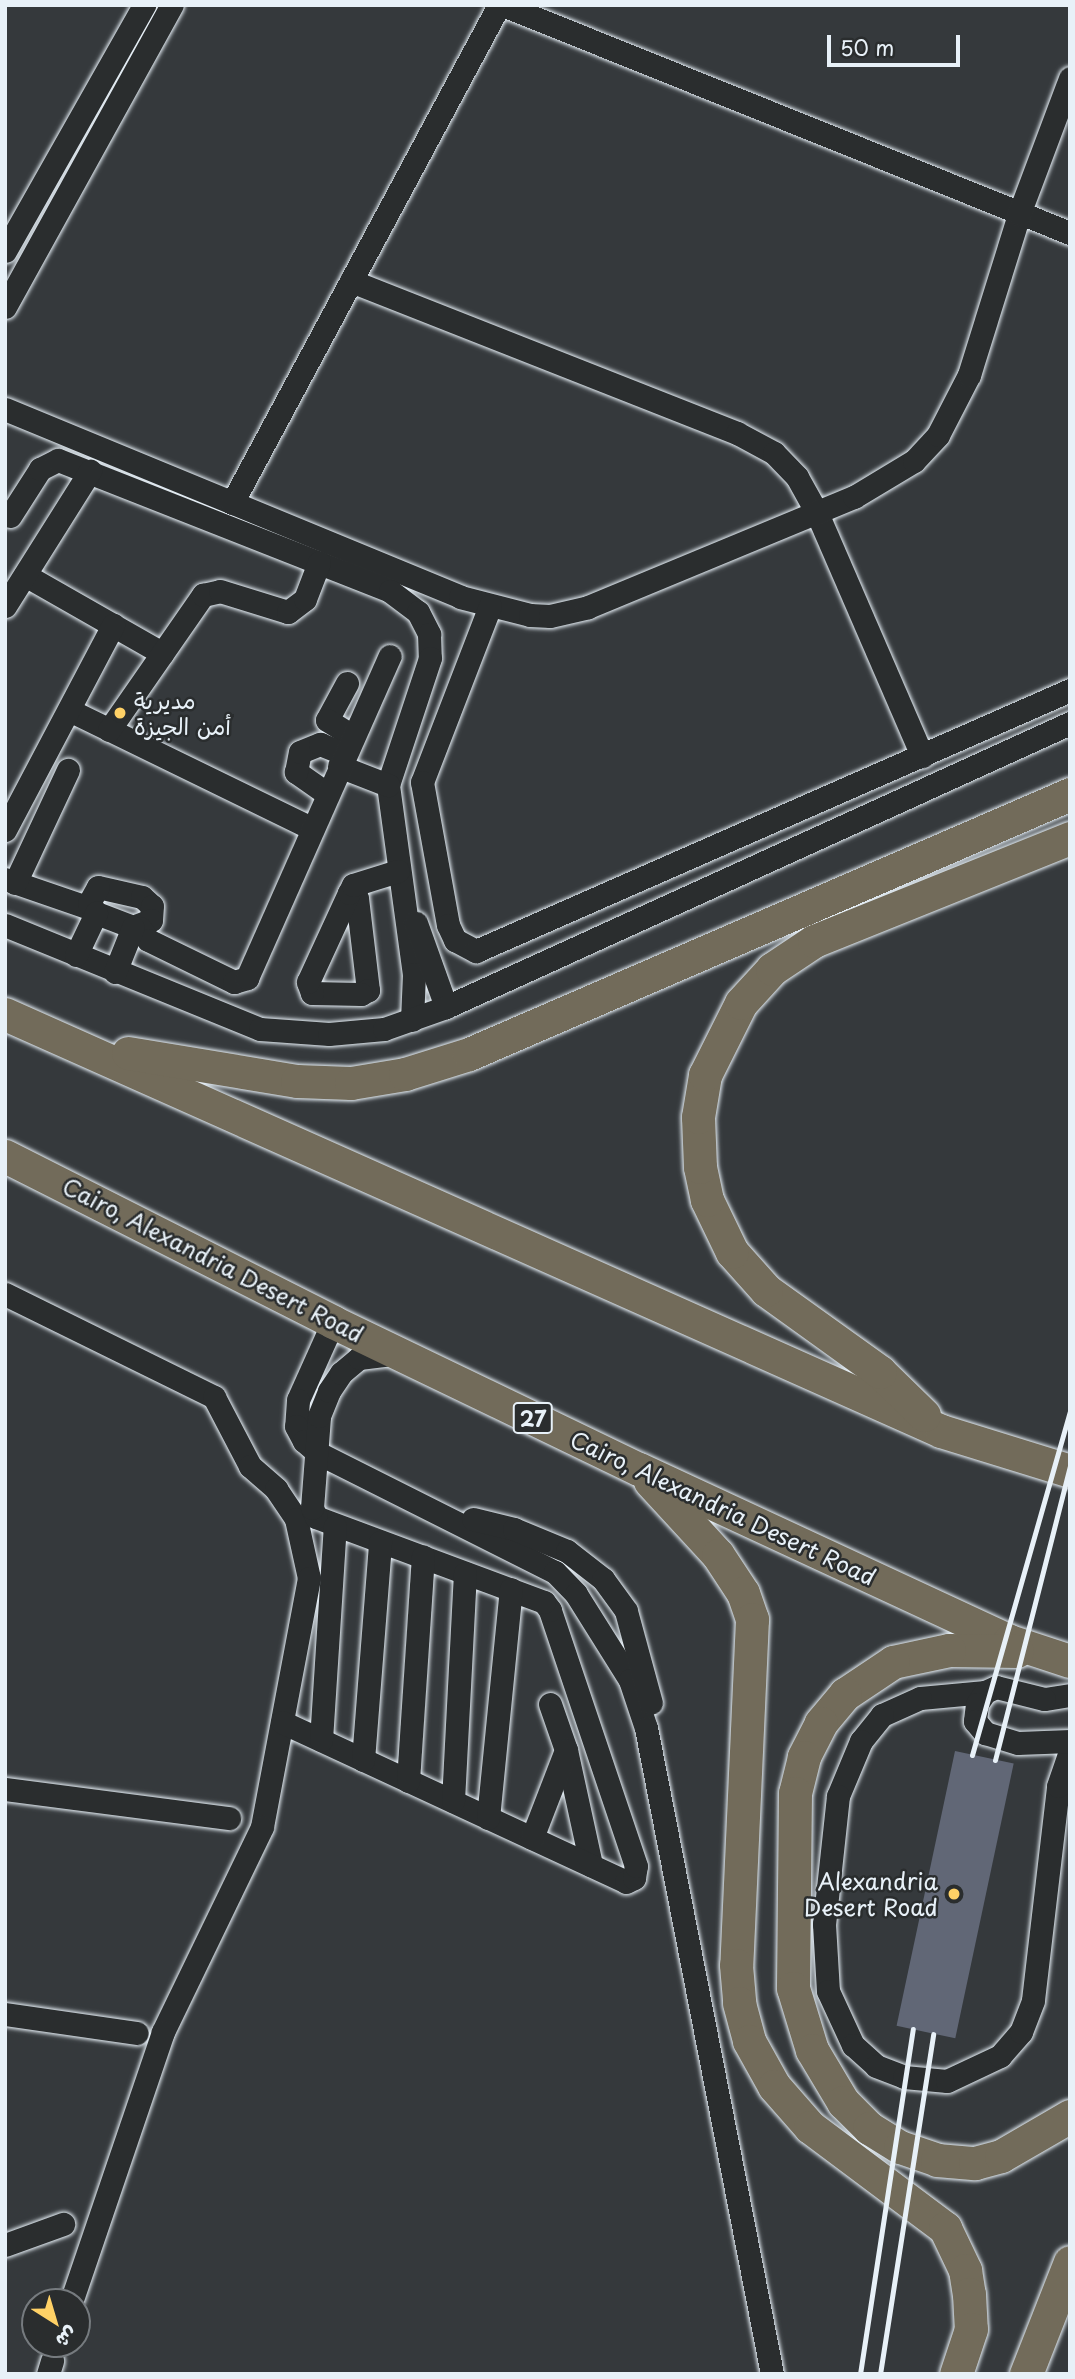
<!DOCTYPE html>
<meta charset="utf-8">
<style>
body{margin:0}
#map{position:relative;width:1075px;height:2379px;overflow:hidden;background:#35393c;font-family:"Playpen Sans","Playpen Sans Arabic",sans-serif}
div>[style]{position:absolute}
[style*='--x']{left:calc(var(--x)*1px);top:calc(var(--y)*1px);width:calc(var(--w)*1px);rotate:calc(var(--a)*1deg)}
.building>*{inset:0;background:#616776;transform-origin:0 0}
.roads{filter:drop-shadow(0 0 2px #e8f1f8) drop-shadow(0 0 2px #e8f1f8)}
.minor>*{height:23px;margin:-11.5px;padding:0 11.5px;transform-origin:11.5px;border-radius:11.5px;background:#2a2d2e}
.highway>*{height:33px;margin:-16.5px;padding:0 16.5px;transform-origin:16.5px;border-radius:16.5px;background:#726b5a}
.rail>*{height:5px;margin:-2.5px;padding:0 2.5px;transform-origin:2.5px;border-radius:2.5px;background:#e8f1f8}
.dots>*{width:19px;height:19px;translate:-50% -50%;box-sizing:border-box;border:4px solid #2a2d2e;border-radius:50%}
span{translate:-50% -50%;white-space:nowrap;text-align:center;line-height:1.15;-webkit-text-stroke:5px #2a2d2e;paint-order:stroke}
.shield-label span{padding:2px 5px;background:#2a2d2e;border:2px solid;border-radius:5px;-webkit-text-stroke-width:0}
.shield-label{font-size:21px;color:#e8f1f8;font-weight:700}
.poi-label{font-size:23px;color:#e8f1f8}
.left{translate:0 -50%;text-align:left}
.right{translate:-100% -50%;text-align:right}
.street-label{font-size:23px;color:#e8f1f8}
.frame{position:absolute;inset:0;border:7px solid #e8f1f8;pointer-events:none}
.north{position:absolute;left:21px;top:2288px;width:70px;height:70px;box-sizing:border-box;background:#2a2d2e;border:2px solid #767b7f;border-radius:50%;rotate:143deg;font-size:19px;font-weight:700;line-height:28px;text-align:center;color:#e8f1f8}
.north::after{content:'';display:block;margin:auto;width:24px;height:32px;background:#ffd166;clip-path:polygon(50% 0,100% 100%,50% 72%,0 100%)}
.scale{position:absolute;left:827px;top:35px;width:133px;height:32px;box-sizing:border-box;border:4px solid #e8f1f8;border-top:0;padding-left:9px;font-size:21px;line-height:24px;white-space:nowrap;color:#e8f1f8;-webkit-text-stroke:5px #2a2d2e;paint-order:stroke}
</style>
<div id="map">
<div class="building">
<i style="left:955px;top:1751px;width:60px;height:281px;rotate:12deg"></i>
</div>
<div class="roads">
<div class="minor">
<i style="--x:503;--y:5;--w:611;--a:21.91"></i>
<i style="--x:5;--y:251;--w:283;--a:-60.5"></i>
<i style="--x:351;--y:281;--w:415;--a:21.5"></i>
<i style="--x:737;--y:433;--w:42;--a:28.4"></i>
<i style="--x:774;--y:453;--w:33;--a:46"></i>
<i style="--x:797;--y:477;--w:41;--a:60.9"></i>
<i style="--x:817;--y:513;--w:265;--a:66.6"></i>
<i style="--x:5;--y:307;--w:345;--a:-61.1"></i>
<i style="--x:5;--y:409;--w:492;--a:22.4"></i>
<i style="--x:460;--y:597;--w:72;--a:14.4"></i>
<i style="--x:530;--y:615;--w:20;--a:3"></i>
<i style="--x:550;--y:616;--w:39;--a:-13"></i>
<i style="--x:588;--y:607;--w:288;--a:-22.5"></i>
<i style="--x:854;--y:497;--w:70;--a:-31"></i>
<i style="--x:914;--y:461;--w:35;--a:-47"></i>
<i style="--x:938;--y:435;--w:68;--a:-62.7"></i>
<i style="--x:969;--y:375;--w:169;--a:-72.7"></i>
<i style="--x:1019;--y:214;--w:145;--a:-69.4"></i>
<i style="--x:232;--y:503;--w:565;--a:-61.8"></i>
<i style="--x:10;--y:516;--w:56;--a:-57.4"></i>
<i style="--x:40;--y:469;--w:20;--a:-27"></i>
<i style="--x:58;--y:460;--w:357;--a:21.5"></i>
<i style="--x:390;--y:591;--w:35;--a:37"></i>
<i style="--x:418;--y:612;--w:25;--a:63"></i>
<i style="--x:429;--y:634;--w:24;--a:88"></i>
<i style="--x:430;--y:658;--w:134;--a:108.3"></i>
<i style="--x:388;--y:785;--w:191;--a:82.2"></i>
<i style="--x:414;--y:974;--w:46;--a:92.5"></i>
<i style="--x:25;--y:575;--w:158;--a:29.7"></i>
<i style="--x:5;--y:606;--w:160;--a:-57.8"></i>
<i style="--x:490;--y:606;--w:189;--a:111.1"></i>
<i style="--x:422;--y:782;--w:145;--a:79.7"></i>
<i style="--x:448;--y:925;--w:17;--a:65"></i>
<i style="--x:455;--y:940;--w:24;--a:28"></i>
<i style="--x:476;--y:951;--w:649;--a:-23.72"></i>
<i style="--x:347;--y:683;--w:42;--a:118.4"></i>
<i style="--x:327;--y:720;--w:31;--a:32"></i>
<i style="--x:69;--y:710;--w:269;--a:26"></i>
<i style="--x:109;--y:730;--w:165;--a:-55.2"></i>
<i style="--x:203;--y:595;--w:17;--a:-13"></i>
<i style="--x:220;--y:591;--w:71;--a:17.2"></i>
<i style="--x:288;--y:612;--w:21;--a:-37"></i>
<i style="--x:305;--y:599;--w:39;--a:-69"></i>
<i style="--x:339;--y:766;--w:53;--a:21.2"></i>
<i style="--x:326;--y:793;--w:37;--a:-145"></i>
<i style="--x:296;--y:772;--w:20;--a:-79"></i>
<i style="--x:300;--y:752;--w:22;--a:-22"></i>
<i style="--x:320;--y:744;--w:27;--a:22"></i>
<i style="--x:5;--y:830;--w:232;--a:-62.2"></i>
<i style="--x:5;--y:879;--w:92;--a:19"></i>
<i style="--x:15;--y:883;--w:125;--a:-64.9"></i>
<i style="--x:98;--y:887;--w:45;--a:12.8"></i>
<i style="--x:142;--y:897;--w:13;--a:42"></i>
<i style="--x:152;--y:906;--w:14;--a:94"></i>
<i style="--x:151;--y:920;--w:19;--a:159"></i>
<i style="--x:133;--y:927;--w:40;--a:-159"></i>
<i style="--x:96;--y:913;--w:12;--a:-125"></i>
<i style="--x:89;--y:903;--w:18;--a:-61"></i>
<i style="--x:349;--y:893;--w:9;--a:32"></i>
<i style="--x:357;--y:898;--w:93;--a:83.2"></i>
<i style="--x:368;--y:990;--w:8;--a:150"></i>
<i style="--x:361;--y:994;--w:49;--a:-178.8"></i>
<i style="--x:312;--y:993;--w:12;--a:-110"></i>
<i style="--x:308;--y:982;--w:98;--a:-65.3"></i>
<i style="--x:349;--y:893;--w:9;--a:-63"></i>
<i style="--x:353;--y:885;--w:47;--a:-17.3"></i>
<i style="--x:416;--y:923;--w:89;--a:70.3"></i>
<i style="--x:5;--y:925;--w:275;--a:22.2"></i>
<i style="--x:260;--y:1029;--w:69;--a:4.1"></i>
<i style="--x:329;--y:1034;--w:55;--a:-5.2"></i>
<i style="--x:384;--y:1029;--w:66;--a:-19.5"></i>
<i style="--x:446;--y:1007;--w:686;--a:-24.47"></i>
<i style="--x:140;--y:928;--w:14;--a:56"></i>
<i style="--x:148;--y:940;--w:96;--a:26"></i>
<i style="--x:234;--y:982;--w:14;--a:-17"></i>
<i style="--x:247;--y:978;--w:352;--a:-66.1"></i>
<i style="--x:76;--y:955;--w:47;--a:-64.5"></i>
<i style="--x:115;--y:972;--w:48;--a:-68.2"></i>
<i style="--x:5;--y:1294;--w:233;--a:26.2"></i>
<i style="--x:214;--y:1397;--w:78;--a:62.4"></i>
<i style="--x:250;--y:1466;--w:35;--a:41"></i>
<i style="--x:276;--y:1489;--w:36;--a:56"></i>
<i style="--x:296;--y:1519;--w:60;--a:77.6"></i>
<i style="--x:309;--y:1578;--w:253;--a:100.7"></i>
<i style="--x:262;--y:1827;--w:228;--a:115.8"></i>
<i style="--x:163;--y:2032;--w:280;--a:108.8"></i>
<i style="--x:333;--y:1322;--w:85;--a:114.2"></i>
<i style="--x:298;--y:1400;--w:26;--a:94"></i>
<i style="--x:296;--y:1426;--w:17;--a:62"></i>
<i style="--x:304;--y:1441;--w:18;--a:41"></i>
<i style="--x:318;--y:1453;--w:265;--a:26.7"></i>
<i style="--x:555;--y:1572;--w:30;--a:46"></i>
<i style="--x:576;--y:1594;--w:102;--a:57.9"></i>
<i style="--x:630;--y:1680;--w:51;--a:71.6"></i>
<i style="--x:646;--y:1728;--w:658;--a:78.96"></i>
<i style="--x:473;--y:1519;--w:42;--a:13.7"></i>
<i style="--x:514;--y:1529;--w:57;--a:22.5"></i>
<i style="--x:567;--y:1551;--w:46;--a:37.9"></i>
<i style="--x:603;--y:1579;--w:39;--a:54"></i>
<i style="--x:626;--y:1611;--w:95;--a:74.8"></i>
<i style="--x:985;--y:1692;--w:65;--a:174.7"></i>
<i style="--x:920;--y:1698;--w:42;--a:155.9"></i>
<i style="--x:882;--y:1715;--w:33;--a:129"></i>
<i style="--x:861;--y:1741;--w:60;--a:112.7"></i>
<i style="--x:838;--y:1796;--w:129;--a:96.2"></i>
<i style="--x:824;--y:1924;--w:67;--a:86.6"></i>
<i style="--x:828;--y:1991;--w:60;--a:65.2"></i>
<i style="--x:853;--y:2045;--w:31;--a:42"></i>
<i style="--x:876;--y:2066;--w:30;--a:21"></i>
<i style="--x:904;--y:2077;--w:43;--a:5.3"></i>
<i style="--x:947;--y:2081;--w:59;--a:-25.3"></i>
<i style="--x:1000;--y:2056;--w:32;--a:-49"></i>
<i style="--x:1021;--y:2032;--w:34;--a:-69"></i>
<i style="--x:1033;--y:2000;--w:215;--a:-83.3"></i>
<i style="--x:1058;--y:1786;--w:37;--a:-71"></i>
<i style="--x:1070;--y:1695;--w:26;--a:171"></i>
<i style="--x:1044;--y:1699;--w:49;--a:-166"></i>
<i style="--x:996;--y:1687;--w:12;--a:156"></i>
<i style="--x:985;--y:1692;--w:14;--a:124"></i>
<i style="--x:977;--y:1704;--w:17;--a:97"></i>
<i style="--x:975;--y:1721;--w:16;--a:50"></i>
<i style="--x:985;--y:1733;--w:34;--a:17"></i>
<i style="--x:1018;--y:1743;--w:52;--a:-2.2"></i>
<i style="--x:550;--y:1704;--w:49;--a:70.8"></i>
<i style="--x:566;--y:1750;--w:118;--a:77.7"></i>
<i style="--x:282;--y:1722;--w:379;--a:24.9"></i>
<i style="--x:626;--y:1882;--w:9;--a:-27"></i>
<i style="--x:634;--y:1878;--w:12;--a:-81"></i>
<i style="--x:636;--y:1866;--w:270;--a:-108.6"></i>
<i style="--x:550;--y:1610;--w:10;--a:-127"></i>
<i style="--x:544;--y:1602;--w:243;--a:-159.6"></i>
<i style="--x:316;--y:1517;--w:10;--a:-114"></i>
<i style="--x:312;--y:1508;--w:92;--a:-85.6"></i>
<i style="--x:319;--y:1416;--w:27;--a:-68"></i>
<i style="--x:329;--y:1391;--w:22;--a:-56"></i>
<i style="--x:341;--y:1373;--w:23;--a:-40"></i>
<i style="--x:359;--y:1358;--w:39;--a:-7"></i>
<i style="--x:321;--y:1740;--w:214;--a:-86.3"></i>
<i style="--x:363;--y:1760;--w:219;--a:-85.5"></i>
<i style="--x:408;--y:1781;--w:225;--a:-86.2"></i>
<i style="--x:5;--y:1789;--w:226;--a:7.4"></i>
<i style="--x:453;--y:1801;--w:228;--a:-87"></i>
<i style="--x:488;--y:1818;--w:230;--a:-84.3"></i>
<i style="--x:532;--y:1838;--w:94;--a:-68.9"></i>
<i style="--x:5;--y:2014;--w:133;--a:8.2"></i>
<i style="--x:5;--y:2245;--w:62;--a:-19.9"></i>
<i style="--x:48;--y:2374;--w:14;--a:-73"></i>
</div>
<div class="highway">
<i style="--x:5;--y:1014;--w:1025;--a:24.01"></i>
<i style="--x:941;--y:1431;--w:135;--a:17.2"></i>
<i style="--x:128;--y:1053;--w:171;--a:9.4"></i>
<i style="--x:297;--y:1081;--w:54;--a:2.1"></i>
<i style="--x:351;--y:1083;--w:55;--a:-9.5"></i>
<i style="--x:405;--y:1074;--w:67;--a:-17.4"></i>
<i style="--x:469;--y:1054;--w:655;--a:-23.39"></i>
<i style="--x:5;--y:1156;--w:368;--a:26.8"></i>
<i style="--x:333;--y:1322;--w:339;--a:25.7"></i>
<i style="--x:639;--y:1469;--w:408;--a:24.9"></i>
<i style="--x:1009;--y:1641;--w:64;--a:18.2"></i>
<i style="--x:924;--y:1415;--w:62;--a:-135.7"></i>
<i style="--x:880;--y:1372;--w:140;--a:-144.3"></i>
<i style="--x:766;--y:1290;--w:51;--a:-131.8"></i>
<i style="--x:732;--y:1252;--w:58;--a:-115.7"></i>
<i style="--x:707;--y:1200;--w:34;--a:-102"></i>
<i style="--x:700;--y:1167;--w:50;--a:-92.3"></i>
<i style="--x:698;--y:1117;--w:43;--a:-80.5"></i>
<i style="--x:705;--y:1075;--w:80;--a:-63.4"></i>
<i style="--x:741;--y:1003;--w:46;--a:-47.6"></i>
<i style="--x:772;--y:969;--w:50;--a:-33.7"></i>
<i style="--x:814;--y:941;--w:276;--a:-21.9"></i>
<i style="--x:650;--y:1481;--w:100;--a:47.4"></i>
<i style="--x:718;--y:1555;--w:45;--a:56.7"></i>
<i style="--x:743;--y:1593;--w:28;--a:71"></i>
<i style="--x:752;--y:1619;--w:346;--a:92.6"></i>
<i style="--x:736;--y:1965;--w:38;--a:85"></i>
<i style="--x:739;--y:2003;--w:39;--a:75"></i>
<i style="--x:749;--y:2041;--w:51;--a:60.9"></i>
<i style="--x:774;--y:2086;--w:55;--a:48.7"></i>
<i style="--x:810;--y:2127;--w:169;--a:36.8"></i>
<i style="--x:945;--y:2228;--w:47;--a:64.5"></i>
<i style="--x:965;--y:2270;--w:24;--a:81"></i>
<i style="--x:969;--y:2294;--w:35;--a:87"></i>
<i style="--x:971;--y:2329;--w:47;--a:108.4"></i>
<i style="--x:1017;--y:1651;--w:68;--a:-179.2"></i>
<i style="--x:949;--y:1650;--w:57;--a:167.9"></i>
<i style="--x:893;--y:1662;--w:58;--a:146.3"></i>
<i style="--x:845;--y:1694;--w:38;--a:130"></i>
<i style="--x:821;--y:1723;--w:38;--a:117"></i>
<i style="--x:804;--y:1757;--w:37;--a:104"></i>
<i style="--x:795;--y:1793;--w:195;--a:90.6"></i>
<i style="--x:793;--y:1988;--w:65;--a:73"></i>
<i style="--x:812;--y:2050;--w:61;--a:59.2"></i>
<i style="--x:843;--y:2102;--w:37;--a:45"></i>
<i style="--x:869;--y:2128;--w:36;--a:32"></i>
<i style="--x:900;--y:2147;--w:39;--a:19"></i>
<i style="--x:937;--y:2160;--w:38;--a:5"></i>
<i style="--x:975;--y:2163;--w:27;--a:-15"></i>
<i style="--x:1001;--y:2156;--w:80;--a:-30.1"></i>
<i style="--x:1026;--y:2374;--w:120;--a:-68.6"></i>
</div>
</div>
<div class="rail">
<i style="--x:972;--y:1755;--w:357;--a:-74.1"></i>
<i style="--x:995;--y:1760;--w:303;--a:-75.7"></i>
<i style="--x:860;--y:2374;--w:349;--a:-81.3"></i>
<i style="--x:880;--y:2374;--w:344;--a:-81.1"></i>
</div>
<div class="dots">
<i style="left:120px;top:713px;background:#ffd166"></i>
<i style="left:954px;top:1894px;background:#ffd166"></i>
</div>
<div class="shield-label">
<span style="left:533px;top:1418px">27</span>
</div>
<div class="poi-label">
<span class="left" style="left:134px;top:713px">مديرية<br>أمن الجيزة</span>
<span class="right" style="left:938px;top:1894px">Alexandria<br>Desert Road</span>
</div>
<div class="street-label">
<span style="left:213px;top:1260px;rotate:27deg">Cairo, Alexandria Desert Road</span>
<span style="left:723px;top:1508px;rotate:25deg">Cairo, Alexandria Desert Road</span>
</div>
<div class="frame"></div>
<div class="north">ش</div>
<div class="scale">50 m</div>
</div>
